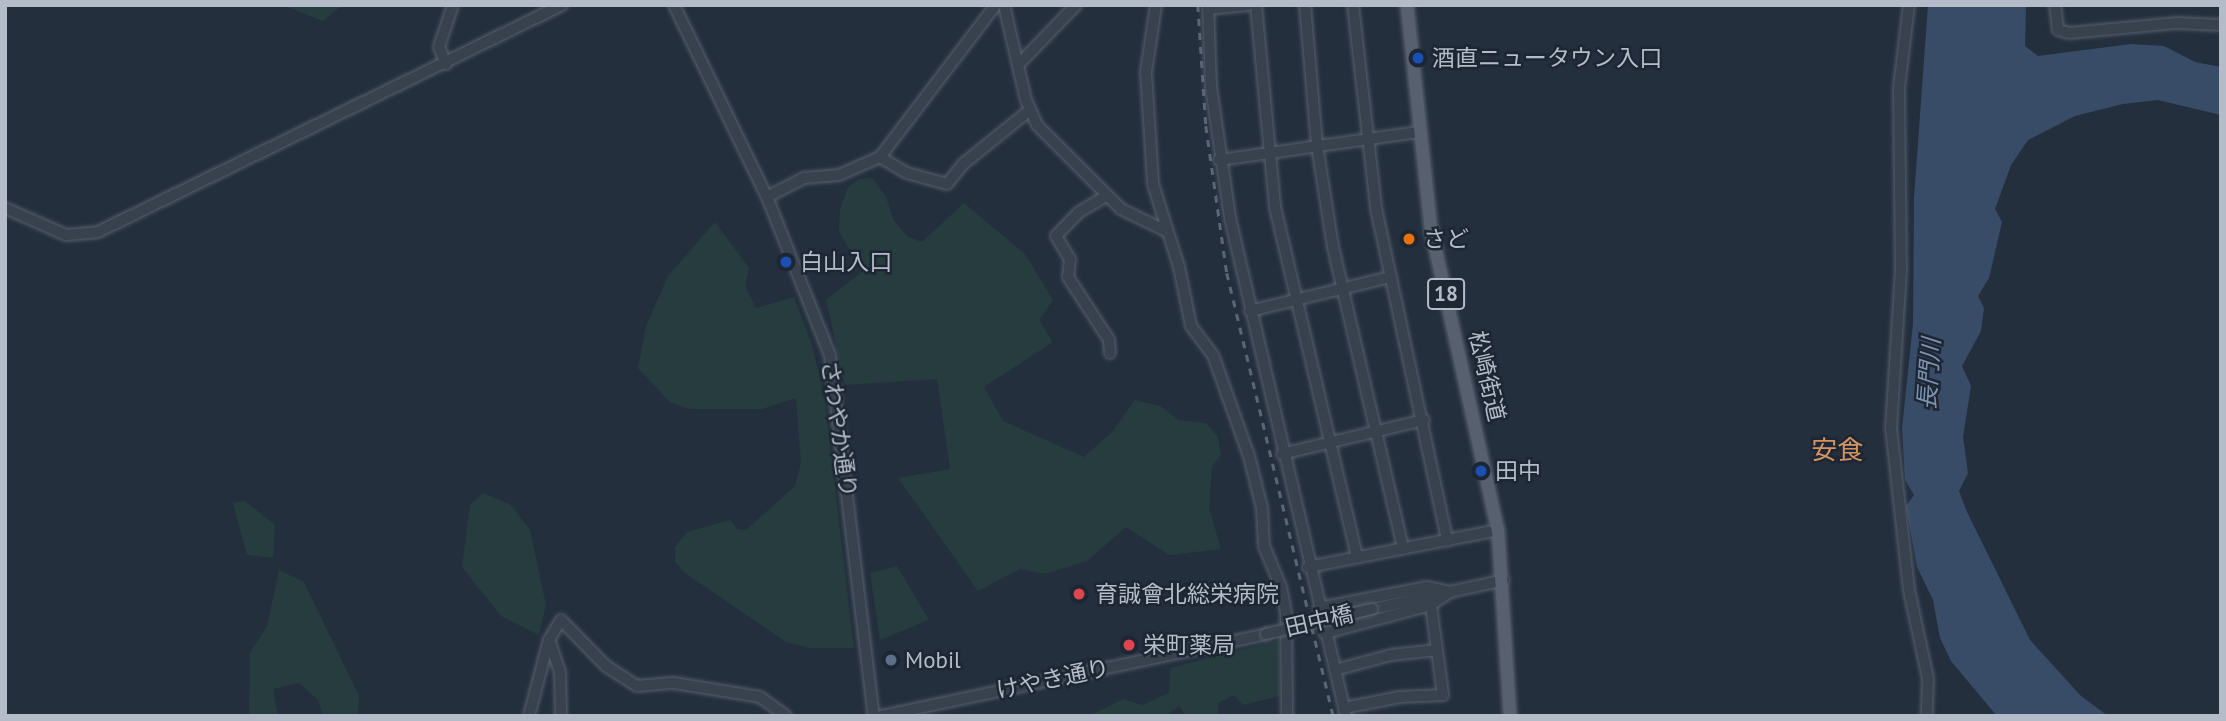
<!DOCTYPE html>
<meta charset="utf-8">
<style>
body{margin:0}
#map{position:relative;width:2226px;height:721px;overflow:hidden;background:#242f3e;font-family:"PT Sans","Noto Sans JP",sans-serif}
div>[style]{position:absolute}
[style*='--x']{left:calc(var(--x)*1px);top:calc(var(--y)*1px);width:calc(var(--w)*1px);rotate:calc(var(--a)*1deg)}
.green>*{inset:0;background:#263c3f}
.water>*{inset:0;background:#394c67}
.roads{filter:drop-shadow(0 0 2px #565f6c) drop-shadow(0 0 2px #565f6c)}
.minor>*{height:10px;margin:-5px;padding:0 5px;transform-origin:5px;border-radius:5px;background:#38414e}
.major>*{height:12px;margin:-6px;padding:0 6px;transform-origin:6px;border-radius:6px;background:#56606e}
.rail>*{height:2.5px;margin-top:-1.25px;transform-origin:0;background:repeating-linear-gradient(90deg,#5a6575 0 7px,transparent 0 14px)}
.bridges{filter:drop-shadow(0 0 2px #565f6c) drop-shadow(0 0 2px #565f6c)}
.minor-bridge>*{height:10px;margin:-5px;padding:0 5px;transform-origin:5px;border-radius:5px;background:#38414e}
.dots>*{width:19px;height:19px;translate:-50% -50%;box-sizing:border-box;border:4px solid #1d2633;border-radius:50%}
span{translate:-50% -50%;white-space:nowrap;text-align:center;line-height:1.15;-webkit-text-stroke:5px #1d2633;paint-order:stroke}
.shield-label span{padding:2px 5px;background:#1d2633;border:2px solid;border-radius:5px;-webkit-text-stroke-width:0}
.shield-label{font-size:21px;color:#b4bcc9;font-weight:700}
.poi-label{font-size:23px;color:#b4bcc9}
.left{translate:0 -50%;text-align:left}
.street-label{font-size:23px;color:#b4bcc9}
.water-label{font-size:24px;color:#7c92b1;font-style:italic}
.quarter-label{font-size:26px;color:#d59563}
.frame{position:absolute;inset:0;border:7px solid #b4bcc9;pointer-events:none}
</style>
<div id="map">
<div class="green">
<i style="clip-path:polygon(283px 5px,342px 5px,323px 21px)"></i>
<i style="clip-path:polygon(872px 178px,886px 197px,894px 221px,908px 237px,922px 242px,964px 203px,1025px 254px,1053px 300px,1039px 320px,1053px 342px,984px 387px,1003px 421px,1084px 457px,1113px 431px,1135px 400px,1160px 406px,1179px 420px,1206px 423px,1218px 437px,1221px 455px,1212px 467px,1209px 508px,1221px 549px,1169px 555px,1126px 527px,1087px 561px,1045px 574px,1020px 569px,978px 591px,898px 478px,950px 469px,937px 379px,845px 385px,826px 300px,863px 271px,839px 232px,840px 209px,848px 187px,859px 179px)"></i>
<i style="clip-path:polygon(715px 222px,749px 268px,745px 286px,756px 308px,794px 297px,812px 345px,824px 395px,854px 648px,809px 648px,786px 642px,685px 573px,675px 562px,675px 547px,687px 532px,730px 520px,737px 529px,746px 530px,795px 486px,801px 463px,796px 398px,762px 409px,689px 409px,670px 402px,638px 368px,646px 326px,668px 276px)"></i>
<i style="clip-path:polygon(483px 493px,511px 505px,530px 530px,546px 605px,539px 635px,501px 616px,462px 567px,470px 505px)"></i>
<i style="clip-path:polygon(245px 501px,275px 525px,273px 558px,247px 555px,233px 503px)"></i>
<i style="clip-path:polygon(897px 566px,929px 620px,880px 640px,870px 573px)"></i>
<i style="clip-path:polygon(279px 570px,304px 582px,359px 696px,358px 716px,323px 716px,318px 700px,299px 683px,273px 689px,278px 716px,249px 716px,250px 653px,267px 626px)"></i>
<i style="clip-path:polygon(1279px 640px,1280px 696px,1243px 705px,1234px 695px,1218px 703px,1219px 716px,1187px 716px,1179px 706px,1165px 716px,1089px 716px,1123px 699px,1142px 705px,1169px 693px,1170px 668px)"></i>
</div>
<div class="water">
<i style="clip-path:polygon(1928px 5px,2026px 5px,2025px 46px,2038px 56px,2131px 44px,2164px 46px,2195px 62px,2221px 67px,2221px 115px,2158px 100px,2123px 104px,2075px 116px,2028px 140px,2011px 165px,1995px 209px,2002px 222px,1989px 278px,1978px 296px,1984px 308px,1981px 331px,1962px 366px,1971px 386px,1963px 437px,1968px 473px,1959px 491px,1967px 512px,2030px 640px,2081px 696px,2108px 716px,1997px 716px,1951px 661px,1940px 638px,1933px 600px,1917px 567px,1906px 506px,1914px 495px,1905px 480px,1902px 428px,1913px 324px,1914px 198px)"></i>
</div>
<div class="roads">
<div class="minor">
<i style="--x:674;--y:5;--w:213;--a:64.2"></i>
<i style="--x:767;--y:197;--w:170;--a:68.3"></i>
<i style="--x:830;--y:355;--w:364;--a:83.1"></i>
<i style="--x:1004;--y:5;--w:98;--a:77"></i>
<i style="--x:1026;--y:100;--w:27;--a:66"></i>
<i style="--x:1037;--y:125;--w:119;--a:45"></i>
<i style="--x:1121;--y:209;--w:48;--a:26"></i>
<i style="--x:1156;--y:5;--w:68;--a:98.5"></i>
<i style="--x:1146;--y:72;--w:112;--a:86.4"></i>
<i style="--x:1153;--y:184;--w:87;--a:72.6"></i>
<i style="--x:1179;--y:267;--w:60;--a:78.5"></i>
<i style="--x:1191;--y:326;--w:36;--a:53"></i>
<i style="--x:1213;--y:355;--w:107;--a:70.4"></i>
<i style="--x:1249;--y:456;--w:54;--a:76"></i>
<i style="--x:1262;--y:508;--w:38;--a:87"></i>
<i style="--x:1264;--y:546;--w:44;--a:67.5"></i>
<i style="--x:1281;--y:587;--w:26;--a:79"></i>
<i style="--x:1286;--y:613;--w:103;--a:89.4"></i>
<i style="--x:1208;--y:5;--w:82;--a:87.9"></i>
<i style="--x:1211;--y:87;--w:132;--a:81.7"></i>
<i style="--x:1230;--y:218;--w:511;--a:76.89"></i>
<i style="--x:1256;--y:5;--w:203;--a:84.6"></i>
<i style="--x:1275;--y:207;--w:359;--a:76.8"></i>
<i style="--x:1305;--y:5;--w:141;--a:85.1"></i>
<i style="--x:1317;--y:145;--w:103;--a:81.1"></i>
<i style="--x:1333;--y:247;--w:309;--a:76.9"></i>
<i style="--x:1353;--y:5;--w:204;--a:83.5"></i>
<i style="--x:1376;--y:208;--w:340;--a:77.9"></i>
<i style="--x:1909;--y:5;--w:84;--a:96.9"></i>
<i style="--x:1899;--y:88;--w:182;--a:89.4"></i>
<i style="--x:1901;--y:270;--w:157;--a:93.6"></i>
<i style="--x:1891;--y:427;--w:164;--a:83.7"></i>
<i style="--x:1909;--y:590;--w:91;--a:77.9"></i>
<i style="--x:1928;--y:679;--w:37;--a:92"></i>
<i style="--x:2055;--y:5;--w:25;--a:83"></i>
<i style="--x:2058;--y:30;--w:11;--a:15"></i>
<i style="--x:2069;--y:33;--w:107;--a:-5.3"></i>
<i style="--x:2176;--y:23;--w:45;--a:2.5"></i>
<i style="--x:1208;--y:9;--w:40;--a:-5.7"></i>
<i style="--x:1020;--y:63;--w:81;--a:-46"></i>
<i style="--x:446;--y:64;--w:18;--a:-112"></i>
<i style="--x:439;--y:47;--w:44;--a:-71.6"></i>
<i style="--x:880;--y:157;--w:31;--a:31"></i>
<i style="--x:907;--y:173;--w:41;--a:15.4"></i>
<i style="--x:947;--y:184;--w:26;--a:-51"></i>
<i style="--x:963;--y:164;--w:86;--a:-38.9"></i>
<i style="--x:1219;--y:160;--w:202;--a:-8"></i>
<i style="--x:1106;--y:196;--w:31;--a:149"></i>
<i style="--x:1079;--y:212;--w:33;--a:134"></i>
<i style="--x:1056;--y:236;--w:27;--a:59"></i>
<i style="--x:1070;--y:259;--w:18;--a:96"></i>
<i style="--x:1068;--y:277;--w:75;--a:56.9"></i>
<i style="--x:1109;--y:340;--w:13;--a:86"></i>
<i style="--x:767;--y:197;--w:42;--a:-27.2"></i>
<i style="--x:804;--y:178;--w:35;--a:-5"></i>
<i style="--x:839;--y:175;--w:45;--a:-23.7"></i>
<i style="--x:880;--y:157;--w:191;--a:-52.7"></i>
<i style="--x:5;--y:208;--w:67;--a:23.9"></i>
<i style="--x:66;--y:235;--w:32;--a:-5"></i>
<i style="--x:98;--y:232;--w:517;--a:-26.07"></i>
<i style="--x:1250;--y:311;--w:145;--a:-13.6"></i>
<i style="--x:1282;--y:454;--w:146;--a:-13.5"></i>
<i style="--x:1308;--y:567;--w:194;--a:-11"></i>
<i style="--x:1319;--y:608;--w:110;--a:-11"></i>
<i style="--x:1427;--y:587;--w:24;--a:12"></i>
<i style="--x:1450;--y:592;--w:23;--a:146"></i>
<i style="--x:1431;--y:605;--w:110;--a:165.2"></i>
<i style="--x:1372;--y:609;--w:135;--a:-12.4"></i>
<i style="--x:549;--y:640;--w:34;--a:71"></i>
<i style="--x:560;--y:672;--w:44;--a:88.7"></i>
<i style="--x:1335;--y:670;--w:58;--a:-15"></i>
<i style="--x:1391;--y:655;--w:46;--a:-6.2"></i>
<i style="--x:1344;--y:708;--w:57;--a:-11.1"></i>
<i style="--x:1400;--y:697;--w:43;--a:-2.7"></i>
<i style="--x:1443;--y:695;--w:91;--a:-97.6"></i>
<i style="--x:529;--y:716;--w:79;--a:-75.3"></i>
<i style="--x:549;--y:640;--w:23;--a:-59"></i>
<i style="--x:561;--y:620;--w:64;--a:45.6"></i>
<i style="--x:606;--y:666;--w:37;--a:33"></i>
<i style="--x:637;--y:686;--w:37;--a:-5"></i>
<i style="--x:674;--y:683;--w:87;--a:9.2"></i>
<i style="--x:760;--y:697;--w:32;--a:36"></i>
<i style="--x:881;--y:716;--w:394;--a:-12"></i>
</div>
<div class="major">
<i style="--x:1407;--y:5;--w:225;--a:83.9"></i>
<i style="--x:1431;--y:229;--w:308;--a:77.5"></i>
<i style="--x:1498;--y:530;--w:186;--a:86.3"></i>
</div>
</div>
<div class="rail">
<i style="--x:1198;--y:5;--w:121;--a:86.2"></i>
<i style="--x:1206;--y:126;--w:148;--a:81.9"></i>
<i style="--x:1227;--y:273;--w:456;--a:76.5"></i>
</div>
<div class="bridges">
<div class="minor-bridge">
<i style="--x:1266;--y:634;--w:109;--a:-13.3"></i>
</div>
</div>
<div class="dots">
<i style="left:1418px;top:58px;background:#1a4fb4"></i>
<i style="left:1409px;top:239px;background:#e8710a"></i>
<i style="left:786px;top:262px;background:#1a4fb4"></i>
<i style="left:1481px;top:471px;background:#1a4fb4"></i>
<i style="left:1079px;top:594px;background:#e0444e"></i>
<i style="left:1129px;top:645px;background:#e0444e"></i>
<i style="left:891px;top:660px;background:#5c6f8a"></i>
</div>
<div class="shield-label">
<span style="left:1446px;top:294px">18</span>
</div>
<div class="poi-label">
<span class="left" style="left:1432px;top:58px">酒直ニュータウン入口</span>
<span class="left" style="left:1423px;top:239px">さど</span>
<span class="left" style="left:800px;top:262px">白山入口</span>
<span class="left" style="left:1495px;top:471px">田中</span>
<span class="left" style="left:1095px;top:594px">育誠會北総栄病院</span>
<span class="left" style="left:1143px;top:645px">栄町薬局</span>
<span class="left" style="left:905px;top:660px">Mobil</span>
</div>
<div class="street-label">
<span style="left:1487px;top:376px;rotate:77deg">松崎街道</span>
<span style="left:839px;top:429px;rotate:82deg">さわやか通り</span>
<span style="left:1319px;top:621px;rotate:-13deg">田中橋</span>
<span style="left:1053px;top:679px;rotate:-12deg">けやき通り</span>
</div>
<div class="water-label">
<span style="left:1929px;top:374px;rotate:-86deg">長門川</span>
</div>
<div class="quarter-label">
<span style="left:1837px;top:450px">安食</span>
</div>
<div class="frame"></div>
</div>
